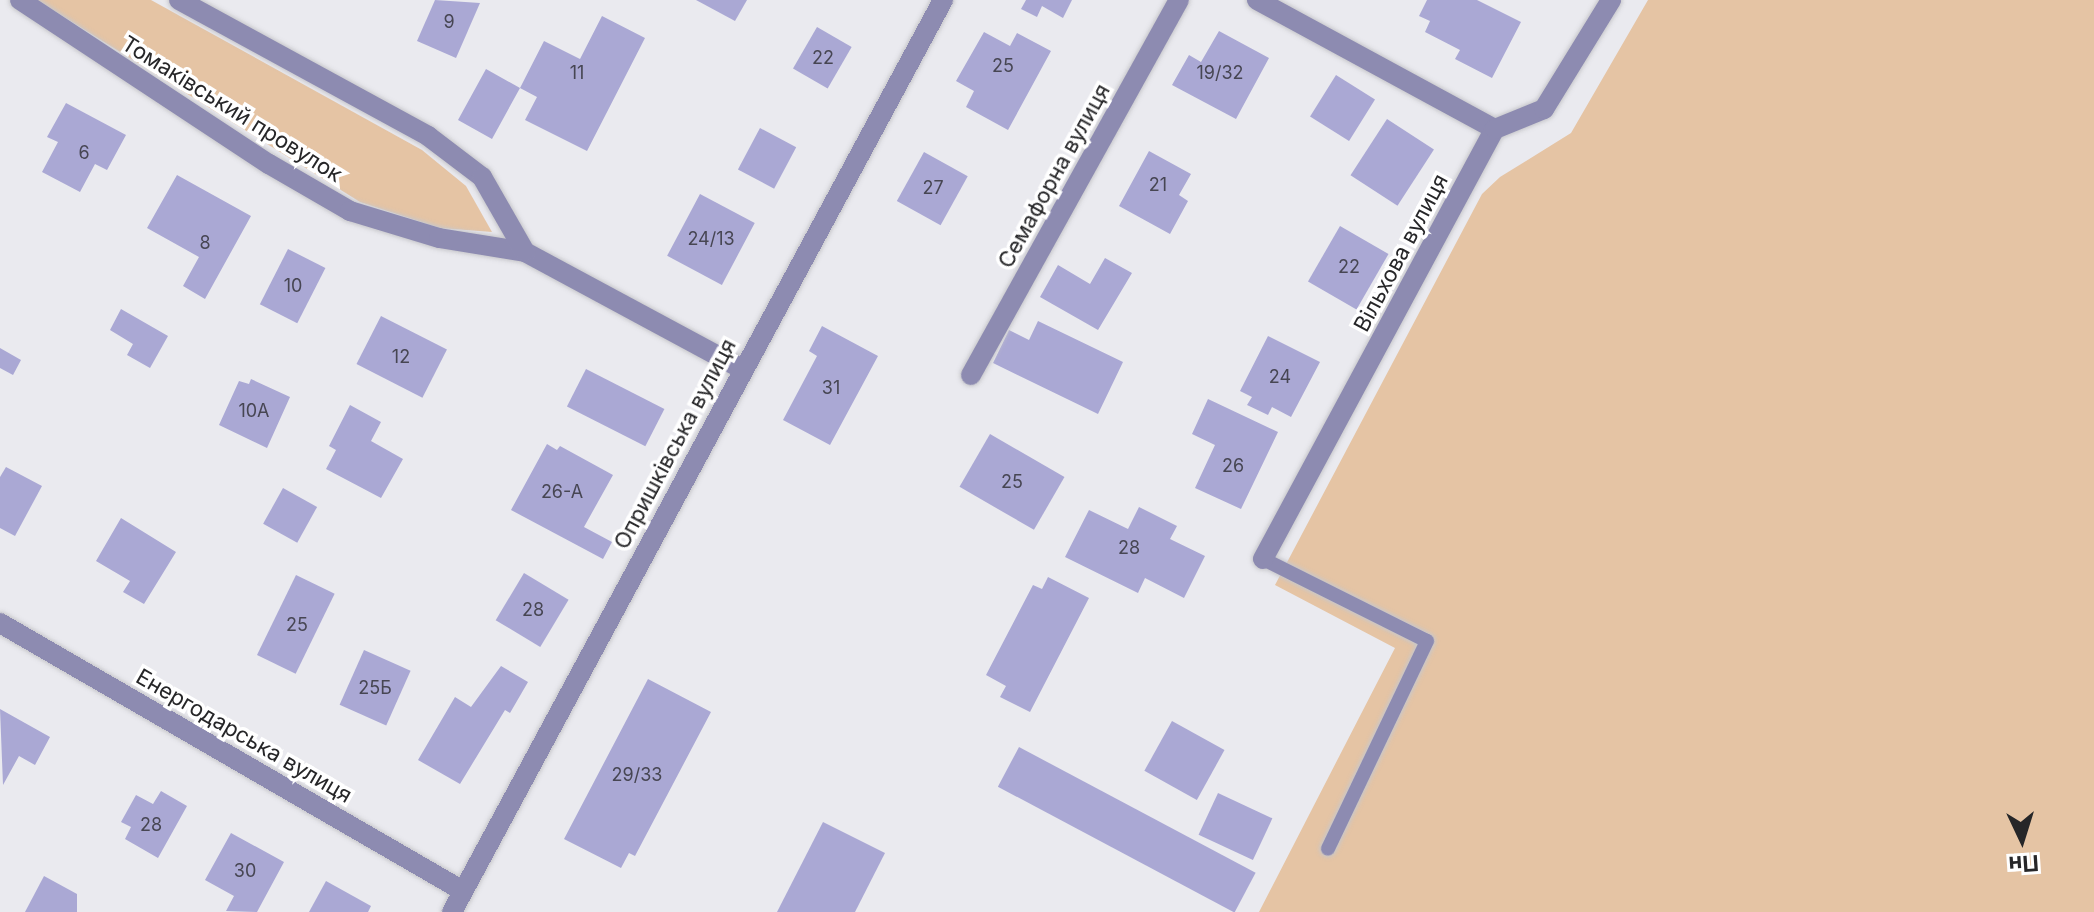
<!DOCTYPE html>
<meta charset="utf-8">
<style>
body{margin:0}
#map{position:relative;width:2094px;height:912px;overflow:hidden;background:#eaeaef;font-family:Inter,sans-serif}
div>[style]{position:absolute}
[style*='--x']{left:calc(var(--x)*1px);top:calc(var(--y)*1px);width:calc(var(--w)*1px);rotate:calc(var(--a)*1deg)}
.green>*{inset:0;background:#e5c4a4}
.building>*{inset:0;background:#aaa8d4;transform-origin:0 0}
.roads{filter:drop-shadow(0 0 2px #c7c7cb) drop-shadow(0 0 2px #c7c7cb)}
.service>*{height:14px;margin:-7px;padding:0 7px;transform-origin:7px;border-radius:7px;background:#8d8bb1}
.minor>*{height:20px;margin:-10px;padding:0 10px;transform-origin:10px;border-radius:10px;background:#8d8bb1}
span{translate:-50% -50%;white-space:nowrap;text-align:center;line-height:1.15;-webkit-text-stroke:7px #fff;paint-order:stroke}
.number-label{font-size:18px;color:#474653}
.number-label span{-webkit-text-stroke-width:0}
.street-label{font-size:22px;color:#262628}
.north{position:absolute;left:1982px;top:800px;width:80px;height:80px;-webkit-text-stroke:6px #fff;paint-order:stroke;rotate:176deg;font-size:22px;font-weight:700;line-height:32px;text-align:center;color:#262628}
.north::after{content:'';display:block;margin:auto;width:28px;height:36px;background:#262628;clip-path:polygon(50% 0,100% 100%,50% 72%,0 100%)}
</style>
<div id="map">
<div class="green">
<i style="clip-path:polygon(37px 0,151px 0,422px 150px,466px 186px,492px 232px,440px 228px,360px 202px)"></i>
<i style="clip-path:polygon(1648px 0,2094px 0,2094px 912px,1259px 912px,1395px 648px,1275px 585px,1482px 194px,1500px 177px,1571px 133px)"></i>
</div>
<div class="building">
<i style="clip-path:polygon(435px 0,480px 3px,456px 58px,417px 41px)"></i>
<i style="clip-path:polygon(696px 0,747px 0,735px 21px)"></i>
<i style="clip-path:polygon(1026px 0,1072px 0,1063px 18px,1042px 6px,1037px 17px,1021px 9px)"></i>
<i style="clip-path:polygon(1427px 0,1477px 0,1521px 22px,1492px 78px,1455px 59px,1460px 50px,1425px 32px,1430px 21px,1419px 16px)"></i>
<i style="clip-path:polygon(602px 16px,645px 38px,587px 151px,525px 120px,537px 97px,520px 88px,492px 139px,458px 120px,486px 69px,520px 88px,544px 41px,580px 59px)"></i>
<i style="left:817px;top:27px;width:40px;height:48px;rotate:30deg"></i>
<i style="clip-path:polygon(1219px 31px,1269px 58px,1236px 119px,1172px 85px,1189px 55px,1201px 62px)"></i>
<i style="clip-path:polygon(984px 32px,1010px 46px,1017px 33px,1051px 51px,1008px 130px,966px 107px,974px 91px,956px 81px)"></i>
<i style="left:1336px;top:75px;width:46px;height:49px;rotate:32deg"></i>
<i style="clip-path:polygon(66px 103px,126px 135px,107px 170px,95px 164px,80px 192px,42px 172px,58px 142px,47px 137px)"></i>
<i style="left:1387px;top:119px;width:56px;height:67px;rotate:33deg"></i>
<i style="left:760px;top:128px;width:41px;height:47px;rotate:28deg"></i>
<i style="clip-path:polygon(1149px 151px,1191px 174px,1179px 195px,1188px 201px,1170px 234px,1119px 206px)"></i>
<i style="left:924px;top:152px;width:50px;height:56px;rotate:29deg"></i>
<i style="clip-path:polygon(177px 175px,251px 216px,205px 299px,183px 286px,199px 257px,147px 228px)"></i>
<i style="left:700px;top:194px;width:62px;height:70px;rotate:28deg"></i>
<i style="left:1340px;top:226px;width:56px;height:64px;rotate:30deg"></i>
<i style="left:288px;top:249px;width:42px;height:62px;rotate:27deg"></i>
<i style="clip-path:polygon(1105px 258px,1132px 273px,1098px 330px,1040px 297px,1058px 265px,1090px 284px)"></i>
<i style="clip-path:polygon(121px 309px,168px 336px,150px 368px,127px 355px,133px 344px,110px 330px)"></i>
<i style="left:381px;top:316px;width:74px;height:54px;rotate:27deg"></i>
<i style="clip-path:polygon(1038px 321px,1123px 362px,1098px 414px,993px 363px,1009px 330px,1029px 340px)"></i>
<i style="clip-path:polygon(822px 326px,878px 356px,830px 445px,783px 420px,817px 356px,809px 351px)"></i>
<i style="clip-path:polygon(1268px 336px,1320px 362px,1291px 417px,1272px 407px,1268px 415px,1247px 405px,1252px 397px,1240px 391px)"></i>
<i style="clip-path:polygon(0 348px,21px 360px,13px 375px,0 368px)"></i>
<i style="left:586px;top:369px;width:88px;height:42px;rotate:27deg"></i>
<i style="clip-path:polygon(251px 379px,290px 397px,267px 448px,219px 425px,239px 381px,249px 384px)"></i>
<i style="clip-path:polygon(1208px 399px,1278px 432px,1241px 509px,1195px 488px,1215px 445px,1192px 434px)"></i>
<i style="clip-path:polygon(350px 405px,381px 422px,371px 441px,403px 459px,381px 498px,326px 469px,336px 450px,329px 446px)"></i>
<i style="left:990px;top:434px;width:86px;height:61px;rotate:30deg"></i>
<i style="clip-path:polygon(547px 444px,557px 450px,560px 446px,613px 475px,584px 527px,612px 542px,603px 559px,511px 510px)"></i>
<i style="clip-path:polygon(6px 467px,42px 486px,15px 536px,0 528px,0 477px)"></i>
<i style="left:283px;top:488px;width:39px;height:41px;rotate:29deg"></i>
<i style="clip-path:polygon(1139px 507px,1177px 526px,1170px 539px,1205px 556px,1184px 598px,1145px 578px,1138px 593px,1065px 557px,1089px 510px,1128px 529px)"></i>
<i style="clip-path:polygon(121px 518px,176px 552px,144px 604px,123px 592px,130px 581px,96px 561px)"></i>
<i style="left:524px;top:573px;width:52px;height:55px;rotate:31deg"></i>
<i style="left:296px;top:575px;width:43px;height:89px;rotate:26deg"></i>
<i style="clip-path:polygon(1048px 577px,1089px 598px,1030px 712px,1000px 697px,1006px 686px,986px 675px,1033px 585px,1042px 589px)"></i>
<i style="left:364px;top:650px;width:51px;height:60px;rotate:24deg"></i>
<i style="clip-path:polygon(501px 666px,528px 682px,510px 713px,505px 710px,460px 784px,418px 760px,455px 697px,471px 707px)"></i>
<i style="clip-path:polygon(648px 679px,711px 712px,635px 856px,629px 853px,621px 868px,564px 839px)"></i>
<i style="clip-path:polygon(0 709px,50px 737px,35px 765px,19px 756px,3px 785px)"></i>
<i style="left:1172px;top:721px;width:60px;height:57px;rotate:29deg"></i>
<i style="left:1019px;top:747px;width:268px;height:45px;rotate:28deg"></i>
<i style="clip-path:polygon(161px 791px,187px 806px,158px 858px,125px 839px,131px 827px,121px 822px,136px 795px,153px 804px)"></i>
<i style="left:1218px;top:793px;width:60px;height:46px;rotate:25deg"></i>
<i style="clip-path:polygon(823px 822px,885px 853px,855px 912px,777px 912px)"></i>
<i style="clip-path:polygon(231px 833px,284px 862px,257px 912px,226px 911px,234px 896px,205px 880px)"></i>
<i style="clip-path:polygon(44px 876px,77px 894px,77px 912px,25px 912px)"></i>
<i style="clip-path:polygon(326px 881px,371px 906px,368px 912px,309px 912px)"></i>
</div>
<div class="roads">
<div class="service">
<i style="--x:1263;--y:559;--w:183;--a:26.6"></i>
<i style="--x:1427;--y:641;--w:230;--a:115.5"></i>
</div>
<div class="minor">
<i style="--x:20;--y:0;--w:298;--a:33.4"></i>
<i style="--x:269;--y:164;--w:94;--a:30.1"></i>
<i style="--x:350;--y:211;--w:93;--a:16.9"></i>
<i style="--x:439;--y:238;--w:87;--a:9.2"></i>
<i style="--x:525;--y:252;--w:247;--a:28.3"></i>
<i style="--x:179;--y:0;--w:284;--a:28.6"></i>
<i style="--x:428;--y:136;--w:68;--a:37.2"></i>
<i style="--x:482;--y:177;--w:86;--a:60.2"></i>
<i style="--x:1257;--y:0;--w:271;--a:28.5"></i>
<i style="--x:971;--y:375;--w:429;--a:-61"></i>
<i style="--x:1263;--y:559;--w:489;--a:-61.7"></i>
<i style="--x:1495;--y:129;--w:53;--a:-22.2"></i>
<i style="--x:1544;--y:109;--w:128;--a:-58.4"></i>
<i style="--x:0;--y:623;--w:535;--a:30.06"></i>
<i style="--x:452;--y:912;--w:1036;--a:-61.7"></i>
</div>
</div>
<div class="number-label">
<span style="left:449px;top:22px">9</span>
<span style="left:823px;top:58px">22</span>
<span style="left:1003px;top:66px">25</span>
<span style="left:577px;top:73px">11</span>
<span style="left:1220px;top:73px">19/32</span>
<span style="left:84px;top:153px">6</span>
<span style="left:1158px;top:185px">21</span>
<span style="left:933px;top:188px">27</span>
<span style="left:711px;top:239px">24/13</span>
<span style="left:205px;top:243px">8</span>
<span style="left:1349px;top:267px">22</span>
<span style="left:293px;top:286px">10</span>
<span style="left:401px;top:357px">12</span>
<span style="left:1280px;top:377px">24</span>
<span style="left:831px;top:388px">31</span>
<span style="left:254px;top:411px">10А</span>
<span style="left:1233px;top:466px">26</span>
<span style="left:1012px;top:482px">25</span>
<span style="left:562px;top:492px">26-А</span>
<span style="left:1129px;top:548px">28</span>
<span style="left:533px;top:610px">28</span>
<span style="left:297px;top:625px">25</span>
<span style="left:375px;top:688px">25Б</span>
<span style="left:637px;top:775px">29/33</span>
<span style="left:151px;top:825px">28</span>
<span style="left:245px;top:871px">30</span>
</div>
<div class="street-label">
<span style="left:232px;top:109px;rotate:32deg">Томаківський провулок</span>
<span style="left:1054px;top:176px;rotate:-61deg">Семафорна вулиця</span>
<span style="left:1401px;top:253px;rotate:-62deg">Вільхова вулиця</span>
<span style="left:675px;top:444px;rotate:-62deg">Опришківська вулиця</span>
<span style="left:244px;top:736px;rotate:30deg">Енергодарська вулиця</span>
</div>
<div class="north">Пн</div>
</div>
